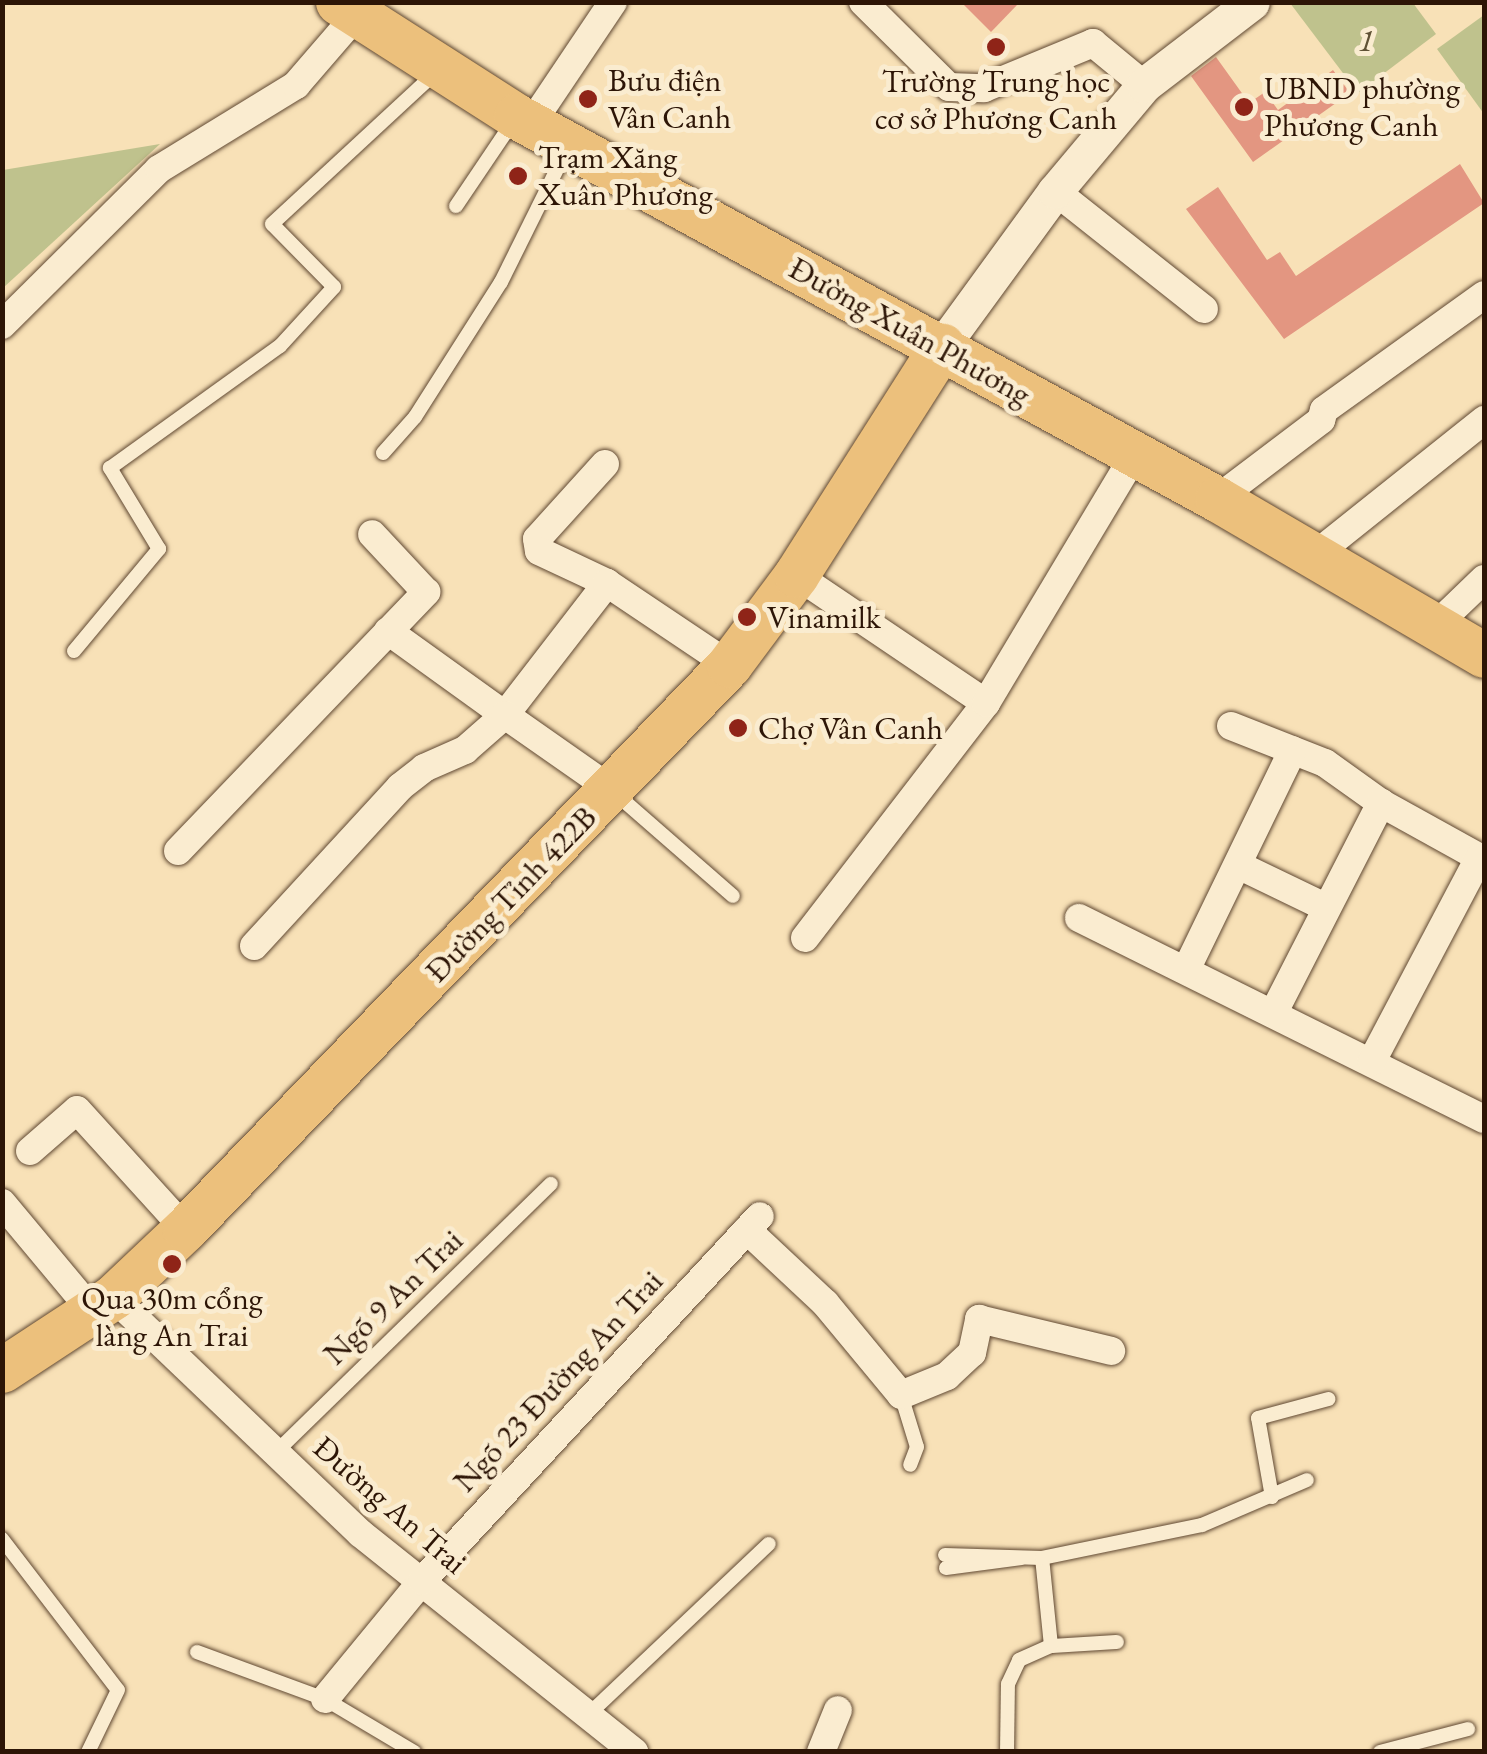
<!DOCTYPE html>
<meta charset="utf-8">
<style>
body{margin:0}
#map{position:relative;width:1487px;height:1754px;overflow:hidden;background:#f8e1b7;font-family:"EB Garamond",serif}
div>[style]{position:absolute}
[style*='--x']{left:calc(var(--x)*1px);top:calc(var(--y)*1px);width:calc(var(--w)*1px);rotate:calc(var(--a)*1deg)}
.green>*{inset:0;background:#bfc28d}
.building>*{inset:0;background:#e39681}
.roads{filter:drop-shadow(0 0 2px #604832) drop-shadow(0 0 2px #604832)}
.service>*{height:14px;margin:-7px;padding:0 7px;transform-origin:7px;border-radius:7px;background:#faecd0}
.minor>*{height:28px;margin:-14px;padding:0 14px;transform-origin:14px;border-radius:14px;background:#faecd0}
.tertiary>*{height:35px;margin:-17.5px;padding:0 17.5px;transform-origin:17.5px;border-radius:17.5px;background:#faecd0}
.primary>*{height:45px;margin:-22.5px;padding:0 22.5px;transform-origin:22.5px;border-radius:22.5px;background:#ecc07c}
.dots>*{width:28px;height:28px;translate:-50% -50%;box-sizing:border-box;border:5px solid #faecd0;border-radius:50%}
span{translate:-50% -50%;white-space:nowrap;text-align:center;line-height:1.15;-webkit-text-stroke:10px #faecd0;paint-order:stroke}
.park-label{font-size:32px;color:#605235;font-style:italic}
.poi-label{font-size:32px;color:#2d1506}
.left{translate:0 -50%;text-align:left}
.street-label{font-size:32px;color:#2d1506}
.frame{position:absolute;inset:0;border:5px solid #2d1506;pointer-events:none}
</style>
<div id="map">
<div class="green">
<i style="clip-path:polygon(1290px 3px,1413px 3px,1436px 34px,1358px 93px)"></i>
<i style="clip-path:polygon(1484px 15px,1484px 114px,1437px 49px)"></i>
<i style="clip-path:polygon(160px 144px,3px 288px,3px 170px)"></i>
</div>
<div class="building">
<i style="clip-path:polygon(961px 2px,1020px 2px,991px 32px)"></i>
<i style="clip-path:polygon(1216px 57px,1249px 103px,1265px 92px,1278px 110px,1333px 70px,1350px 93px,1253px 162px,1191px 76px)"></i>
<i style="clip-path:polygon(1460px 164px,1484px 203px,1284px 339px,1186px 209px,1218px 187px,1267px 260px,1280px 252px,1296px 276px)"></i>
</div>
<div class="roads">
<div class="service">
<i style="--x:456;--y:206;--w:104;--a:-56"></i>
<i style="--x:383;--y:453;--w:48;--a:-48.4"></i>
<i style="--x:415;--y:417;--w:160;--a:-57.5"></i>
<i style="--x:501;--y:282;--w:146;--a:-63.6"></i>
<i style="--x:74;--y:651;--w:133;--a:-50.2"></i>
<i style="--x:159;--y:549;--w:95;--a:-121.2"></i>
<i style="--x:110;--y:468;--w:209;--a:-35.7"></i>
<i style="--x:280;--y:346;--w:80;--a:-47.5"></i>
<i style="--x:334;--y:287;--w:88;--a:-134.5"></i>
<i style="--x:272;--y:224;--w:224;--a:-42.8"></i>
<i style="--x:616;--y:794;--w:155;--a:41.1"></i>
<i style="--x:901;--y:1395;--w:54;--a:72.9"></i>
<i style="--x:917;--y:1447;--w:19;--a:111"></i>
<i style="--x:276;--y:1452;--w:384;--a:-44.3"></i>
<i style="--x:1272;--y:1497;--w:80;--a:-100"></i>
<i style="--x:1258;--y:1418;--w:73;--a:-15"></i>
<i style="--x:2;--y:1539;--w:190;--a:52.5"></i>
<i style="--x:118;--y:1690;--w:69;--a:115.8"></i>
<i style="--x:945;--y:1555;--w:97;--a:1.8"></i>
<i style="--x:946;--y:1568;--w:76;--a:-7.6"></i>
<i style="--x:1051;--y:1646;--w:66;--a:-3.5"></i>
<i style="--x:197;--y:1652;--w:136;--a:20.2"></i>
<i style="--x:325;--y:1699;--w:104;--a:30.8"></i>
<i style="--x:590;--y:1713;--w:246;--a:-43.4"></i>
<i style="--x:1007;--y:1752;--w:68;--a:-89.2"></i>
<i style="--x:1008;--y:1684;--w:26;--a:-65"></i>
<i style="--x:1019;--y:1660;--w:35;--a:-24"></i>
<i style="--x:1051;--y:1646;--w:88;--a:-95.8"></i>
<i style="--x:1042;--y:1558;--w:163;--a:-11.7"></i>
<i style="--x:1202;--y:1525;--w:114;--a:-23.2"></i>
<i style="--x:1380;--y:1752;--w:91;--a:-14.6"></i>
</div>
<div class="minor">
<i style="--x:863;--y:2;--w:121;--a:44.7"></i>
<i style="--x:949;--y:87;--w:35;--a:2"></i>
<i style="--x:984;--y:88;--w:118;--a:-22.4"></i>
<i style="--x:1093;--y:43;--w:66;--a:39.5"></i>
<i style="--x:531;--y:124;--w:147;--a:-56.1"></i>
<i style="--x:1055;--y:191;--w:190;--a:38.4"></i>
<i style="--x:2;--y:325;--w:221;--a:-44.8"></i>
<i style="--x:159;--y:169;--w:161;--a:-31.5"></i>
<i style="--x:296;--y:85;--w:107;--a:-49.2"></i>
<i style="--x:605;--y:464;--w:101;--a:132.2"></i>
<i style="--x:537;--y:539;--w:12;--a:81"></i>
<i style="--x:539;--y:551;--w:75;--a:25.2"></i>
<i style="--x:1217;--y:499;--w:131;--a:-37.2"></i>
<i style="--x:1321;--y:420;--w:10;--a:-73"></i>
<i style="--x:1324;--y:410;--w:197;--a:-35.7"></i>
<i style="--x:1310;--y:559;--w:223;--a:-38.6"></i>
<i style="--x:796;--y:575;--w:229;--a:34"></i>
<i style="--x:1432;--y:629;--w:72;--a:-43.9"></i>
<i style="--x:388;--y:631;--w:144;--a:35.7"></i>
<i style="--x:505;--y:715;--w:167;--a:-52.3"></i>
<i style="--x:607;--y:583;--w:147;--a:33.9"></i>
<i style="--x:1231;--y:726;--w:101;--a:21.5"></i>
<i style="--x:1325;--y:763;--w:69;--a:35.5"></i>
<i style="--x:1381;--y:803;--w:118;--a:29"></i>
<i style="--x:178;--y:851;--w:359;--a:-46.2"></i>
<i style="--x:426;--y:592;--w:79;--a:-133"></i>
<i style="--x:1238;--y:865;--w:97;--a:25.8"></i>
<i style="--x:1079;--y:918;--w:452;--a:26.4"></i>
<i style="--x:805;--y:938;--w:297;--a:-52.4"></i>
<i style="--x:986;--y:703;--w:287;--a:-59.1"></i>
<i style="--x:254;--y:946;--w:216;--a:-47.4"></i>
<i style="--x:400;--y:787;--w:31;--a:-38"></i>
<i style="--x:424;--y:768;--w:45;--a:-23.7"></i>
<i style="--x:465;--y:750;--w:53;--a:-41.2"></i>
<i style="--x:505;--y:715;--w:131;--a:35"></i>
<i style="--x:1187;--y:968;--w:242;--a:-64.1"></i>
<i style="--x:1275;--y:1010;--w:233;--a:-62.9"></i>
<i style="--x:1372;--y:1061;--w:229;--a:-62.2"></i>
<i style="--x:30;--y:1151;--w:62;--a:-41.1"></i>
<i style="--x:77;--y:1110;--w:161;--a:47.8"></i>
<i style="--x:2;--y:1203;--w:141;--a:50.2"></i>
<i style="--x:747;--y:1230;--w:107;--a:43.1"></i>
<i style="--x:825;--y:1303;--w:119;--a:50.4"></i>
<i style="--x:901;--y:1395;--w:50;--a:-22.4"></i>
<i style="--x:947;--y:1376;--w:34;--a:-43"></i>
<i style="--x:972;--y:1353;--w:35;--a:-78"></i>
<i style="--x:979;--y:1319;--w:136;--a:13.6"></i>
<i style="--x:113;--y:1297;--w:342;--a:43.7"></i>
<i style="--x:360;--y:1533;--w:351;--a:38.6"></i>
<i style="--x:325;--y:1699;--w:153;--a:-50.6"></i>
<i style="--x:422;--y:1581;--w:497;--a:-47.2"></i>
<i style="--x:821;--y:1752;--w:45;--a:-68"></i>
</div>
<div class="tertiary">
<i style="--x:942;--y:346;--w:192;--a:-53.9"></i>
<i style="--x:1055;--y:191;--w:138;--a:-50"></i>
<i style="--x:1144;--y:85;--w:136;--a:-37.5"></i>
</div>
<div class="primary">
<i style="--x:338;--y:2;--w:211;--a:32.6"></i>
<i style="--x:516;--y:116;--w:799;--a:28.65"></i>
<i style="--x:1217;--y:499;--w:309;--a:30.3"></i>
<i style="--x:2;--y:1370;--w:133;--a:-33.3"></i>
<i style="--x:113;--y:1297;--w:99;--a:-43.4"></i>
<i style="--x:185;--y:1229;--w:784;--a:-46.03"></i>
<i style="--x:729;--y:665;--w:112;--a:-53.3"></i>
<i style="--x:796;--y:575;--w:272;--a:-57.5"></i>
</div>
</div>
<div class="dots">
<i style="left:996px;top:47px;background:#8f2418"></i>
<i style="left:588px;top:99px;background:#8f2418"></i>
<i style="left:1244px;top:107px;background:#8f2418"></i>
<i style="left:518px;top:176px;background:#8f2418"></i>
<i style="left:747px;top:617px;background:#8f2418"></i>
<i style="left:738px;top:728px;background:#8f2418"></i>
<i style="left:172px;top:1264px;background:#8f2418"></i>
</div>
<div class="park-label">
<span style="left:1366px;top:40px">1</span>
</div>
<div class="poi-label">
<span class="left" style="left:608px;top:99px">Bưu điện<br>Vân Canh</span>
<span style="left:996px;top:100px">Trường Trung học<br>cơ sở Phương Canh</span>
<span class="left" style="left:1264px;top:107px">UBND phường<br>Phương Canh</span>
<span class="left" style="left:538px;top:176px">Trạm Xăng<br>Xuân Phương</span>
<span class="left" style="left:767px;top:617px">Vinamilk</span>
<span class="left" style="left:758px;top:728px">Chợ Vân Canh</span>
<span style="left:172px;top:1317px">Qua 30m cổng<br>làng An Trai</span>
</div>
<div class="street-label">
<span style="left:910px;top:331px;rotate:29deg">Đường Xuân Phương</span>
<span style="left:511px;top:894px;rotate:-46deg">Đường Tỉnh 422B</span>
<span style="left:393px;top:1297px;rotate:-44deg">Ngõ 9 An Trai</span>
<span style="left:558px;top:1381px;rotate:-47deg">Ngõ 23 Đường An Trai</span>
<span style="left:390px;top:1505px;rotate:41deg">Đường An Trai</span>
</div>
<div class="frame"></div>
</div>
